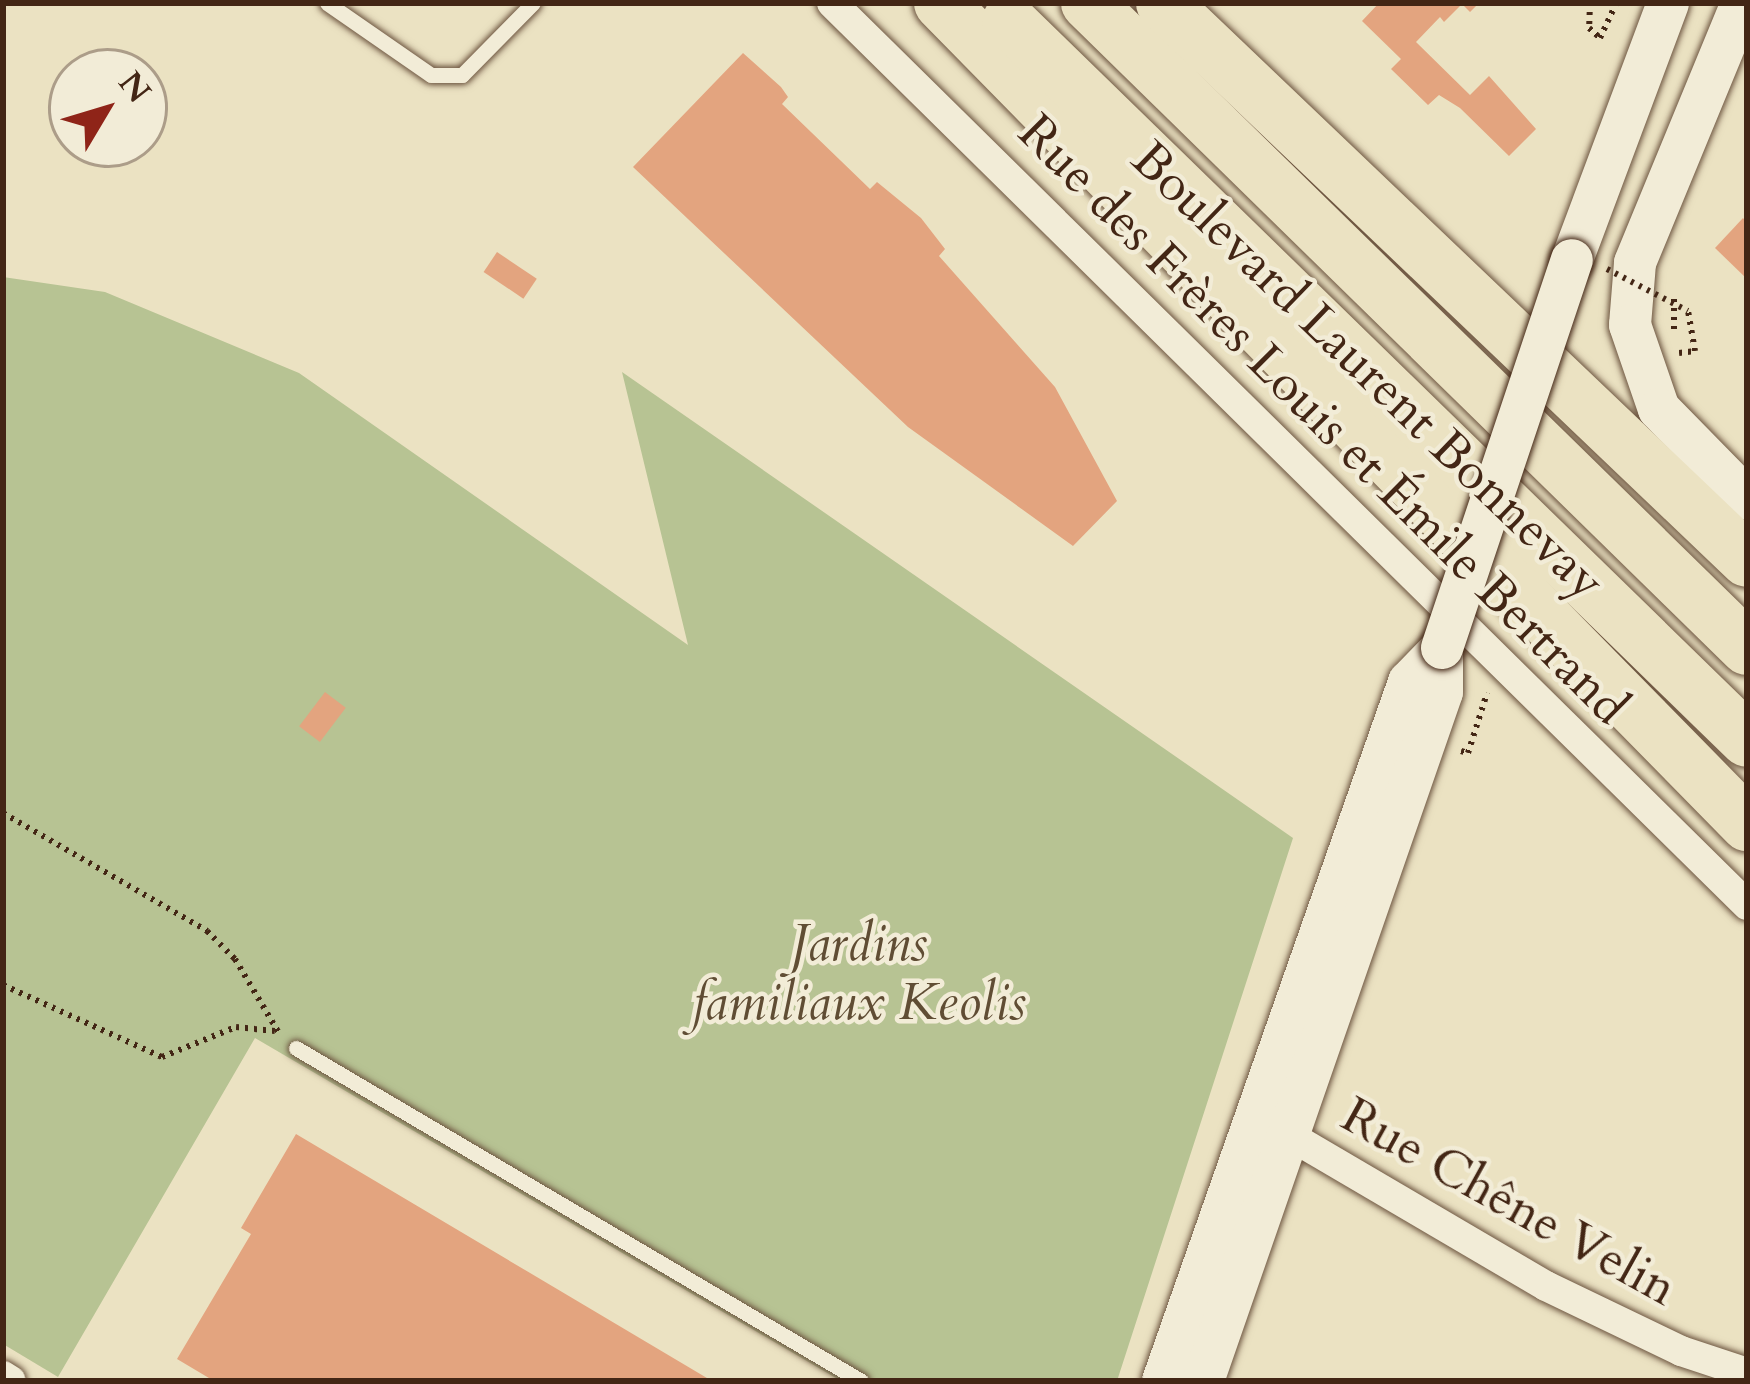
<!DOCTYPE html>
<meta charset="utf-8">
<style>
body{margin:0}
#map{position:relative;width:1750px;height:1384px;overflow:hidden;background:#ebe2c2;font-family:Cardo,serif}
div>[style]{position:absolute}
[style*='--x']{left:calc(var(--x)*1px);top:calc(var(--y)*1px);width:calc(var(--w)*1px);rotate:calc(var(--a)*1deg)}
.green>*{inset:0;background:#b7c393}
.building>*{inset:0;background:#e3a47f;transform-origin:0 0}
.path>*{height:6px;margin-top:-3px;transform-origin:0;background:repeating-linear-gradient(90deg,#432615 0 3px,transparent 0 9px)}
.roads{filter:drop-shadow(0 0 3px #6d5540) drop-shadow(0 0 3px #6d5540)}
.lane>*{height:15px;margin:-7.5px;padding:0 7.5px;transform-origin:7.5px;border-radius:7.5px;background:#f2ecd7}
.street>*{height:30px;margin:-15px;padding:0 15px;transform-origin:15px;border-radius:15px;background:#f2ecd7}
.secondary>*{height:42px;margin:-21px;padding:0 21px;transform-origin:21px;border-radius:21px;background:#f2ecd7}
.highway>*{height:54px;margin:-27px;padding:0 27px;transform-origin:27px;border-radius:27px;background:#ebe2c2}
.path-bridge>*{height:6px;margin-top:-3px;transform-origin:0;background:repeating-linear-gradient(90deg,#432615 0 3px,transparent 0 9px)}
.bridges{filter:drop-shadow(0 0 3px #432615) drop-shadow(0 0 3px #432615)}
.secondary-bridge>*{height:42px;margin:-21px;padding:0 21px;transform-origin:21px;border-radius:21px;background:#f2ecd7}
span{translate:-50% -50%;white-space:nowrap;text-align:center;line-height:1.15;-webkit-text-stroke:9px #f2ecd7;paint-order:stroke}
.street-label{font-size:51px;color:#432615}
.park-label{font-size:51px;color:#604d34;font-style:italic}
.frame{position:absolute;inset:0;border:6px solid #432615;pointer-events:none}
.north{position:absolute;left:48px;top:48px;width:120px;height:120px;box-sizing:border-box;background:#f2ecd7;border:3px solid #ac9d89;border-radius:50%;rotate:52deg;font-size:33px;font-weight:700;line-height:48px;text-align:center;color:#432615}
.north::after{content:'';display:block;margin:auto;width:42px;height:54px;background:#8f2418;clip-path:polygon(50% 0,100% 100%,50% 72%,0 100%)}
</style>
<div id="map">
<div class="green">
<i style="clip-path:polygon(3px 277px,105px 292px,299px 373px,688px 645px,622px 372px,1293px 838px,1117px 1381px,841px 1381px,255px 1038px,58px 1377px,3px 1344px)"></i>
</div>
<div class="building">
<i style="clip-path:polygon(1379px 3px,1479px 3px,1470px 12px,1462px 4px,1444px 22px,1440px 17px,1416px 42px,1470px 95px,1489px 76px,1536px 129px,1509px 156px,1460px 108px,1439px 95px,1428px 105px,1391px 69px,1401px 59px,1362px 21px)"></i>
<i style="clip-path:polygon(743px 53px,781px 87px,788px 97px,782px 104px,870px 189px,877px 182px,921px 218px,945px 249px,939px 256px,1055px 387px,1117px 501px,1073px 546px,908px 427px,633px 167px)"></i>
<i style="clip-path:polygon(1743px 218px,1747px 223px,1747px 279px,1715px 248px)"></i>
<i style="left:497px;top:252px;width:48px;height:24px;rotate:34deg"></i>
<i style="left:325px;top:692px;width:26px;height:43px;rotate:37deg"></i>
<i style="clip-path:polygon(296px 1134px,712px 1381px,214px 1381px,177px 1359px,251px 1234px,241px 1228px)"></i>
</div>
<div class="path">
<i style="--x:1590;--y:3;--w:25;--a:92"></i>
<i style="--x:1589;--y:28;--w:15;--a:42"></i>
<i style="--x:1600;--y:38;--w:38;--a:-65"></i>
<i style="--x:1674;--y:329;--w:35;--a:-90"></i>
<i style="--x:1679;--y:353;--w:16;--a:-7"></i>
<i style="--x:1695;--y:351;--w:41;--a:-99.9"></i>
<i style="--x:1461;--y:751;--w:7;--a:16"></i>
<i style="--x:1468;--y:753;--w:63;--a:-72.4"></i>
<i style="--x:3;--y:813;--w:236;--a:30"></i>
<i style="--x:207;--y:931;--w:40;--a:45"></i>
<i style="--x:235;--y:959;--w:86;--a:59.3"></i>
<i style="--x:3;--y:985;--w:175;--a:24.4"></i>
<i style="--x:162;--y:1057;--w:80;--a:-22.1"></i>
<i style="--x:236;--y:1027;--w:39;--a:6"></i>
</div>
<div class="roads">
<div class="lane">
<i style="--x:327;--y:3;--w:126;--a:34.7"></i>
<i style="--x:431;--y:75;--w:31;--a:0"></i>
<i style="--x:462;--y:75;--w:101;--a:-45.4"></i>
<i style="--x:296;--y:1048;--w:656;--a:30.51"></i>
</div>
<div class="street">
<i style="--x:832;--y:3;--w:1285;--a:44.59"></i>
<i style="--x:1292;--y:1137;--w:294;--a:30.4"></i>
<i style="--x:1546;--y:1286;--w:150;--a:25.7"></i>
<i style="--x:1681;--y:1351;--w:70;--a:18.4"></i>
<i style="--x:3;--y:1376;--w:9;--a:32"></i>
</div>
<div class="secondary">
<i style="--x:1742;--y:3;--w:281;--a:112.4"></i>
<i style="--x:1635;--y:263;--w:62;--a:94.6"></i>
<i style="--x:1630;--y:325;--w:89;--a:71"></i>
<i style="--x:1659;--y:409;--w:126;--a:45.6"></i>
<i style="--x:1572;--y:260;--w:274;--a:-69.5"></i>
<i style="--x:1163;--y:1381;--w:741;--a:-70.61"></i>
<i style="--x:1409;--y:682;--w:47;--a:-45.9"></i>
<i style="--x:1203;--y:1381;--w:729;--a:-70.87"></i>
<i style="--x:1442;--y:692;--w:44;--a:-90"></i>
</div>
<div class="highway">
<i style="--x:941;--y:3;--w:1151;--a:45.53"></i>
<i style="--x:1088;--y:3;--w:922;--a:44.38"></i>
<i style="--x:1163;--y:3;--w:807;--a:43.64"></i>
<i style="--x:1009;--y:21;--w:1030;--a:44.25"></i>
</div>
</div>
<div class="path-bridge">
<i style="--x:1607;--y:269;--w:91;--a:27.4"></i>
</div>
<div class="bridges">
<div class="secondary-bridge">
<i style="--x:1442;--y:648;--w:409;--a:-71.5"></i>
</div>
</div>
<div class="street-label">
<span style="left:1368px;top:371px;rotate:44deg">Boulevard Laurent Bonnevay</span>
<span style="left:1323px;top:420px;rotate:45deg">Rue des Frères Louis et Émile Bertrand</span>
<span style="left:1509px;top:1202px;rotate:29deg">Rue Chêne Velin</span>
</div>
<div class="park-label">
<span style="left:859px;top:974px">Jardins<br>familiaux Keolis</span>
</div>
<div class="frame"></div>
<div class="north">N</div>
</div>
